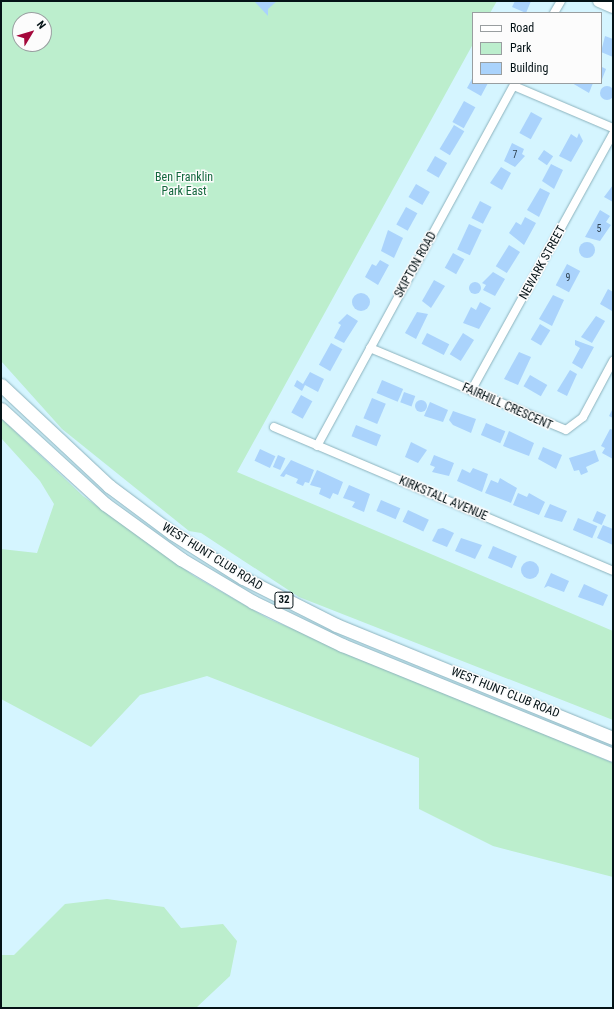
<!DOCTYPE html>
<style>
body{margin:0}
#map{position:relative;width:614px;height:1009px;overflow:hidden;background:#d5f5ff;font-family:"Roboto Condensed",sans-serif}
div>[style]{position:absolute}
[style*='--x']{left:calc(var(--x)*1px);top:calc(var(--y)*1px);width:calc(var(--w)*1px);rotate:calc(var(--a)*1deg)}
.green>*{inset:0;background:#bceecd}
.building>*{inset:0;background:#aad3fc;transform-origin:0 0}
.round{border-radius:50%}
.roads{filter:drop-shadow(0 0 1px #8bb2bd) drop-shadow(0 0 1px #8bb2bd)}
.street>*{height:8px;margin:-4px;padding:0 4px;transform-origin:4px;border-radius:4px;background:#fff}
.secondary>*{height:12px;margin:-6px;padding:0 6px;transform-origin:6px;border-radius:6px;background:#fff}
.primary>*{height:13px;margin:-6.5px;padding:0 6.5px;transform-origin:6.5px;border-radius:6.5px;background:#fff}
span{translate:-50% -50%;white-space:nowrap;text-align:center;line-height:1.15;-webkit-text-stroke:3px #fcfcfc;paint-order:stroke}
.number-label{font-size:10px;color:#2e4250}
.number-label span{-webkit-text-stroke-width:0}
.shield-label span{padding:1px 3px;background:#fcfcfc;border:1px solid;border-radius:3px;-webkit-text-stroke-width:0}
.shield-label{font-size:11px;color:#041216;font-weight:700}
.park-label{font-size:12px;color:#13673d}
.street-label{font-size:12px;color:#041216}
.frame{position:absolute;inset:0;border:2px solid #041216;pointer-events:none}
.legend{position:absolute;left:472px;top:12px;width:130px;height:72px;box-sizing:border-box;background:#fcfcfc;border:1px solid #999ea0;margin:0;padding:5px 7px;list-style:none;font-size:12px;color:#041216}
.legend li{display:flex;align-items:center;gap:8px;height:20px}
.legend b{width:20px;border:1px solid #999ea0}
.north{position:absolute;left:12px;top:12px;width:40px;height:40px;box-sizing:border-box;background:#fcfcfc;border:1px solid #999ea0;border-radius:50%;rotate:52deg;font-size:11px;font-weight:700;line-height:16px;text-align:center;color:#041216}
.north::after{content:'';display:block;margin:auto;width:14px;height:18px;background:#a4083b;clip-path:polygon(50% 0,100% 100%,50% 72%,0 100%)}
</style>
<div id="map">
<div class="green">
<i style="clip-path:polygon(evenodd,1px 1px,497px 1px,490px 13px,473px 13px,473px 44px,237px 472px,613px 631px,613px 720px,299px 597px,201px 533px,189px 531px,62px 429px,1px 361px,1px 1px,20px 20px,44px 20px,44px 44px,20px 44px,20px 20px)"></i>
<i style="clip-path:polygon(1px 418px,83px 496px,194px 576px,269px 619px,613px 763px,613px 877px,493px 846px,419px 809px,419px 758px,207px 676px,140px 695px,91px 747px,1px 699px,1px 549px,37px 553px,54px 504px,40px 481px,1px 438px)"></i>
<i style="clip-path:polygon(107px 899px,164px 907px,181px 928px,223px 924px,237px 941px,230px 976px,197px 1007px,200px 1008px,1px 1008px,1px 955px,14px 955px,65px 904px)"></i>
</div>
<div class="building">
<i style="clip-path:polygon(254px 1px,277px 1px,268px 9px,268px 16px)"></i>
<i style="clip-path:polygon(515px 1px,531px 1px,526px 13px,512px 7px)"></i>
<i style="clip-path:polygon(605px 36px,613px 39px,613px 57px,601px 52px)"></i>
<i style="clip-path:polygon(602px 67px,606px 69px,601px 82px,601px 70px)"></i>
<i style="clip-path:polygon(473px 77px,473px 83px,488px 83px,481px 96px,467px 88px)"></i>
<i style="clip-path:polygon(572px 83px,593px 83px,589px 93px)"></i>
<i class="round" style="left:600px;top:86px;width:14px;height:14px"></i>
<i style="left:464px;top:101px;width:13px;height:24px;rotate:29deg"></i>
<i style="left:531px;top:112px;width:13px;height:24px;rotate:29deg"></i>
<i style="left:454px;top:125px;width:12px;height:28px;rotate:31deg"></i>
<i style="clip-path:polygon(579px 133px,583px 141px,571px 162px,559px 156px,571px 134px,577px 138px)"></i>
<i style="clip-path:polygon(512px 143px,524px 149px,522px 154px,525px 156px,515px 167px,504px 161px)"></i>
<i style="left:544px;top:150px;width:11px;height:11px;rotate:34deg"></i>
<i style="left:435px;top:156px;width:14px;height:17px;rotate:30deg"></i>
<i style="clip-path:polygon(551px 164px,563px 170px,554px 189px,542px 181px)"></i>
<i style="clip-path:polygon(501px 167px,511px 173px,502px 190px,490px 183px)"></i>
<i style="left:416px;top:184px;width:16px;height:15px;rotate:30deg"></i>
<i style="clip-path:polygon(613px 185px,613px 202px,604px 197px)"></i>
<i style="clip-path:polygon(540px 188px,550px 193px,539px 217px,527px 210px)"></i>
<i style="left:480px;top:201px;width:13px;height:19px;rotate:27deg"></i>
<i style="left:406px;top:207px;width:13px;height:20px;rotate:29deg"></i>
<i style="clip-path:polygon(600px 210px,610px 216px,606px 222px,611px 225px,600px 241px,585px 237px)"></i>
<i style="clip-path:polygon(525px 217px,536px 223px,524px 245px,509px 233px,516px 222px,521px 225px)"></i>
<i style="left:469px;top:224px;width:14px;height:28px;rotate:25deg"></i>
<i style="clip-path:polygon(388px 230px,403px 238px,394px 258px,381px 251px)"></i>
<i class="round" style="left:579px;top:242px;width:16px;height:16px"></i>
<i style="left:509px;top:245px;width:13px;height:25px;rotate:32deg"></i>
<i style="left:453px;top:253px;width:13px;height:17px;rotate:29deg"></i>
<i style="clip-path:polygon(380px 260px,389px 265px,378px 285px,365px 277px,372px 264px,376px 266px)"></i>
<i style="left:567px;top:264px;width:15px;height:24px;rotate:28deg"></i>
<i style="clip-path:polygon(493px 272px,505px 279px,495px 296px,483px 290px,486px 285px,482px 283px)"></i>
<i style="clip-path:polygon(434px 280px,445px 286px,431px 308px,422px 301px)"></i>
<i class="round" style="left:469px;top:282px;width:12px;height:12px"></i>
<i style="clip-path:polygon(608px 289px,613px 292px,612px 311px,600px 304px)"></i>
<i class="round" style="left:352px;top:293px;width:18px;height:18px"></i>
<i style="clip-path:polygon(553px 295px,564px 300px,552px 326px,539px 319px)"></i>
<i style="clip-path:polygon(480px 302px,491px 308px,479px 329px,463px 323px,471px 307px,476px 310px)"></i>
<i style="clip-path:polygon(417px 312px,428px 314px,416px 339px,405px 333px)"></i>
<i style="clip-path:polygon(347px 314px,358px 321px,344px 343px,334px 338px,341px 325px,338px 323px)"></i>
<i style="clip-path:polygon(596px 316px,605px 321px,592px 343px,581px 337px)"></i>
<i style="left:540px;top:324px;width:12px;height:18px;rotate:31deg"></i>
<i style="left:427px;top:333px;width:25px;height:12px;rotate:27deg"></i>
<i style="left:463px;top:333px;width:13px;height:25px;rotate:32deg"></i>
<i style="clip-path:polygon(575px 340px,594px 347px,582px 369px,572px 363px,580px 348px,575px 345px)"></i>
<i style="left:331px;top:343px;width:13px;height:25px;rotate:29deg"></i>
<i style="clip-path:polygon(519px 352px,531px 357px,518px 385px,504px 379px)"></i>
<i style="clip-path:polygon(570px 370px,577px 374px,567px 396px,557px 391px)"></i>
<i style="clip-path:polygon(310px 372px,324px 379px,318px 392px,305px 385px,302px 391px,294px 386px,297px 380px,303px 384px)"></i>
<i style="left:530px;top:375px;width:20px;height:13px;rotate:30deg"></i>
<i style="left:382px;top:380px;width:23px;height:14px;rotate:23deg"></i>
<i style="left:404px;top:392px;width:12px;height:11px;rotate:20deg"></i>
<i style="left:301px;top:395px;width:13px;height:20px;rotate:29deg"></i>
<i style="left:372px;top:398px;width:15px;height:22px;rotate:23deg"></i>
<i class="round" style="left:415px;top:400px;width:12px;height:12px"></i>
<i style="clip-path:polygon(430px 402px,448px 410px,443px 422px,424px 416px)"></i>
<i style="clip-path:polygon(613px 408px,613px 418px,609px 416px)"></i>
<i style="clip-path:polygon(453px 411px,476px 419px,471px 433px,453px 425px,449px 420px)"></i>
<i style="left:486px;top:423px;width:21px;height:13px;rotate:23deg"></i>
<i style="left:356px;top:425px;width:27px;height:12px;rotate:22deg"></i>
<i style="clip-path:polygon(610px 429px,613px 430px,613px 459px,602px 453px,605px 448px,601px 446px)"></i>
<i style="clip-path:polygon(509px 431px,534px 443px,529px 456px,503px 446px)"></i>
<i style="clip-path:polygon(411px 442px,427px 450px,418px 463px,405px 457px)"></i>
<i style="clip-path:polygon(543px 447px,562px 455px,556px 469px,538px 459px)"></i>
<i style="left:260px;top:449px;width:17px;height:13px;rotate:25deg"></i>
<i style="clip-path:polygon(595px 450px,599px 461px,586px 467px,588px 472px,581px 475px,579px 470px,574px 471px,569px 458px)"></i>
<i style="left:278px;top:455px;width:8px;height:13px;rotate:23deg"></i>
<i style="clip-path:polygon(434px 455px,454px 463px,449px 476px,432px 472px,435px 467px,430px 465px)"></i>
<i style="clip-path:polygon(291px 460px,314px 470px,309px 483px,305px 482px,303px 486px,296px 483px,298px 479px,286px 474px,284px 477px,280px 476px)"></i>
<i style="clip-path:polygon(473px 468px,488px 474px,482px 492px,457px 481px,462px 469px,470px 473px)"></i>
<i style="clip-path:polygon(317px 470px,343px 482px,338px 495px,333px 493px,330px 499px,319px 494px,321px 488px,310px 485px)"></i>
<i style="clip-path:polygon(500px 478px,517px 488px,511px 503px,485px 493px,491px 480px,498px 483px)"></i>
<i style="clip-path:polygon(349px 485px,370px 494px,364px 512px,352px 507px,355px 502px,343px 498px)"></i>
<i style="clip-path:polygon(518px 493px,527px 497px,529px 493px,545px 502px,539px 515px,513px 505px)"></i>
<i style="left:381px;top:500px;width:21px;height:12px;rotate:23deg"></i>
<i style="clip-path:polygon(550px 504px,567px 511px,562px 522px,544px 517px)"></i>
<i style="left:408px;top:510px;width:23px;height:13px;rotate:25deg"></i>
<i style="left:597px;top:511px;width:10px;height:11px;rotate:24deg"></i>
<i style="left:578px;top:518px;width:21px;height:13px;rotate:23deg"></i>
<i style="clip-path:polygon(603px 525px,613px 529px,613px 545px,597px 538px)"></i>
<i style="clip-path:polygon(443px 528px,454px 533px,447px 547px,432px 541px,438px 529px)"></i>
<i style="clip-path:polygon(461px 538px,482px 545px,475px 559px,455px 551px)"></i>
<i style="left:493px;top:546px;width:26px;height:13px;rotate:23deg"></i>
<i class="round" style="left:521px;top:561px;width:18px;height:18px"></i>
<i style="clip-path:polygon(551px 573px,569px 581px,564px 592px,548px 586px,544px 588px)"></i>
<i style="clip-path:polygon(584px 584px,608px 595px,603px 606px,578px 597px)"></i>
</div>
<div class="roads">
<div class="street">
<i style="--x:554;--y:13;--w:14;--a:-60"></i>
<i style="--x:514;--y:86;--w:108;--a:23"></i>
<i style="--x:370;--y:348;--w:212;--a:22.7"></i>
<i style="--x:566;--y:430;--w:21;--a:-37"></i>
<i style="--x:583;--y:417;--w:64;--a:-61.8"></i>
<i style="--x:471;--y:391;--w:294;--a:-61.1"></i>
<i style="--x:274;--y:427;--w:368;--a:23"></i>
<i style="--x:317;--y:446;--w:413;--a:-61.4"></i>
</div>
<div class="secondary">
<i style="--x:599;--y:1;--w:15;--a:23"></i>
</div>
<div class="primary">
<i style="--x:1;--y:385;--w:148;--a:43.1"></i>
<i style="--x:109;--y:486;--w:79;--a:36.7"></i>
<i style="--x:172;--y:533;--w:84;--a:32.4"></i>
<i style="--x:243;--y:578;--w:104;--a:26.8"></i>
<i style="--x:336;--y:625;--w:299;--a:22.2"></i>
<i style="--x:1;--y:409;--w:141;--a:42.4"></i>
<i style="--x:105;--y:504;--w:94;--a:35.9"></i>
<i style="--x:181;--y:559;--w:84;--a:30.8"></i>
<i style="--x:253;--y:602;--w:99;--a:25.8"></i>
<i style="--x:342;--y:645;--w:292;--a:22.1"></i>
</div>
</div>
<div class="number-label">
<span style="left:515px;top:155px">7</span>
<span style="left:599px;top:229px">5</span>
<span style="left:568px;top:278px">9</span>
</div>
<div class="shield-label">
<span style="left:284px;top:600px">32</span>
</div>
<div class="park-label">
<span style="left:184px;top:185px">Ben Franklin<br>Park East</span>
</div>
<div class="street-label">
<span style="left:543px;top:263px;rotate:-61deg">NEWARK STREET</span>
<span style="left:416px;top:265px;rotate:-61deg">SKIPTON ROAD</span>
<span style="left:507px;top:407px;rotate:24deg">FAIRHILL CRESCENT</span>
<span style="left:443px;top:499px;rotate:23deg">KIRKSTALL AVENUE</span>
<span style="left:212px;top:557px;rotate:32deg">WEST HUNT CLUB ROAD</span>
<span style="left:505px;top:693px;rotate:22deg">WEST HUNT CLUB ROAD</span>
</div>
<div class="frame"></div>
<ul class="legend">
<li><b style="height:5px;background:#fff"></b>Road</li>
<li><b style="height:11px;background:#bceecd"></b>Park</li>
<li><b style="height:11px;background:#aad3fc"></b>Building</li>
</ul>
<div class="north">N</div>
</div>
